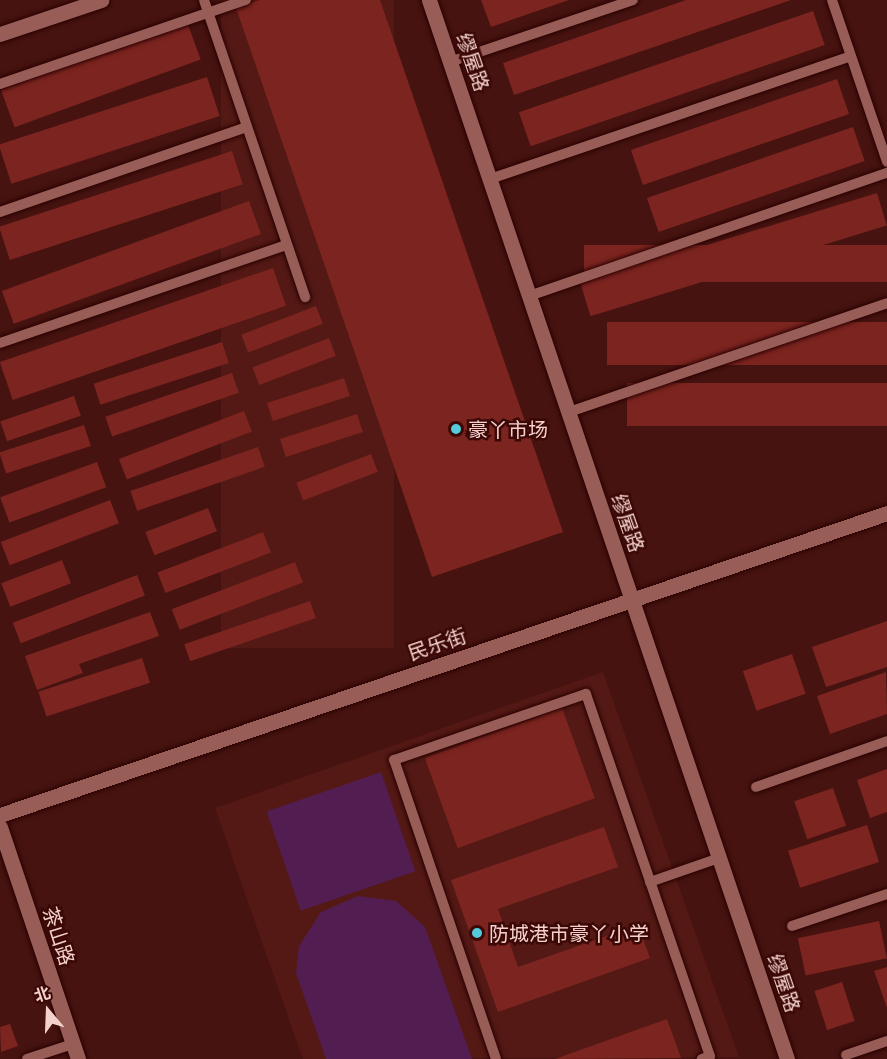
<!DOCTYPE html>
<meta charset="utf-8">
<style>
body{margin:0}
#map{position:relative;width:887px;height:1059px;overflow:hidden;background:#461310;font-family:"Asap Condensed","Noto Sans SC",sans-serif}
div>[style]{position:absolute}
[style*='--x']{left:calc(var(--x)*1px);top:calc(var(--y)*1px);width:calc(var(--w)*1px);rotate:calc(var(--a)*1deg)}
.built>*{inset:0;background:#541914;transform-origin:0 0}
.green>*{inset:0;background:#521e52;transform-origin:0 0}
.building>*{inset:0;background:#7c241f;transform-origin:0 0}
.roads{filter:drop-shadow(0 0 2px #2a0000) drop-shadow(0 0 2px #2a0000)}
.service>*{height:10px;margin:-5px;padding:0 5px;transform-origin:5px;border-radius:5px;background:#985d56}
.minor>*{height:15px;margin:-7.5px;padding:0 7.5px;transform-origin:7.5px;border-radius:7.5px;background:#985d56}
.tertiary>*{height:15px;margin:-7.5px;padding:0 7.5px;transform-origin:7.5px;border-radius:7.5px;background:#985d56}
.secondary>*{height:15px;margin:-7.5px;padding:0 7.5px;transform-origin:7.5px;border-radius:7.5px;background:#985d56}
.dots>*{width:16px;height:16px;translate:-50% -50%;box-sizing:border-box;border:3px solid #3b0806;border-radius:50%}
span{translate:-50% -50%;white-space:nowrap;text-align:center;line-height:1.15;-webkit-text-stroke:5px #3b0806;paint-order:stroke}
.street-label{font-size:20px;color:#f4d1cc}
.poi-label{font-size:20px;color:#f4d1cc}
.left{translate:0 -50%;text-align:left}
.north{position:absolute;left:18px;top:981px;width:60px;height:60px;-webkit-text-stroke:4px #3b0806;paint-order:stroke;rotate:341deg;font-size:16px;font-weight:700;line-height:24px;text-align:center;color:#f4d1cc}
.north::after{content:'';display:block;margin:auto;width:21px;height:27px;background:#f4d1cc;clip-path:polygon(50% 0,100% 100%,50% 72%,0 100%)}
</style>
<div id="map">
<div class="built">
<i style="left:221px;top:0;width:173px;height:648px"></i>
<i style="clip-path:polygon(603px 672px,739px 1057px,303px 1059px,215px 808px)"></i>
</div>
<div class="green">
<i style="left:381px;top:772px;width:105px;height:121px;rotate:71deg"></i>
<i style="clip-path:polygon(358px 896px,396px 901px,425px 927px,472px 1059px,326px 1059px,296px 973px,299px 946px,321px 912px)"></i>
</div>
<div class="building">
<i style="clip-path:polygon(260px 0,380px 0,563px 532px,432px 577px,236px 8px)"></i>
<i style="clip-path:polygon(481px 0,569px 0,491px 27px)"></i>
<i style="clip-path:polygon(686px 0,791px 0,514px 95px,503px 63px)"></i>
<i style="left:813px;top:11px;width:36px;height:311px;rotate:71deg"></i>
<i style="left:187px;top:22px;width:40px;height:198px;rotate:70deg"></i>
<i style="left:207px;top:77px;width:41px;height:219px;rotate:72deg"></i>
<i style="left:837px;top:79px;width:37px;height:218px;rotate:71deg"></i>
<i style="left:853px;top:127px;width:36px;height:218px;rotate:71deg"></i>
<i style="left:232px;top:151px;width:35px;height:245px;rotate:72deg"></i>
<i style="left:877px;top:193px;width:34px;height:310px;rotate:73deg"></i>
<i style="left:249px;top:201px;width:35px;height:263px;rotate:70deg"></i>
<i style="left:887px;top:245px;width:37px;height:303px;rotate:90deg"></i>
<i style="left:273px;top:268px;width:40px;height:289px;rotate:71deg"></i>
<i style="left:316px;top:306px;width:19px;height:80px;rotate:69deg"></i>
<i style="left:887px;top:322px;width:43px;height:280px;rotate:90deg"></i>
<i style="left:329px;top:338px;width:19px;height:82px;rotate:69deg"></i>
<i style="left:222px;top:342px;width:22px;height:135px;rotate:72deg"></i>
<i style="left:232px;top:373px;width:21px;height:134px;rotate:71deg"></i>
<i style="left:344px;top:378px;width:19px;height:81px;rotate:72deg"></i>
<i style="left:887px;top:383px;width:43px;height:260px;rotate:90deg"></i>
<i style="left:74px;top:396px;width:21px;height:78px;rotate:71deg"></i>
<i style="left:244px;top:411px;width:22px;height:134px;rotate:69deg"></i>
<i style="left:357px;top:414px;width:19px;height:81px;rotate:72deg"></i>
<i style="left:84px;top:425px;width:22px;height:89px;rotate:72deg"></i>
<i style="left:258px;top:447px;width:21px;height:135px;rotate:71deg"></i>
<i style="left:371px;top:454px;width:19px;height:80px;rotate:69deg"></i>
<i style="left:97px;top:462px;width:27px;height:103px;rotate:70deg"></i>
<i style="left:110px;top:500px;width:25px;height:117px;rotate:69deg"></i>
<i style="left:208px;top:508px;width:25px;height:67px;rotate:69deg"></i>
<i style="left:263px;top:532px;width:22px;height:113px;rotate:69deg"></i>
<i style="left:62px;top:560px;width:25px;height:65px;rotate:69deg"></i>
<i style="left:295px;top:562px;width:22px;height:132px;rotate:69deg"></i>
<i style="left:137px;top:575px;width:22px;height:133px;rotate:69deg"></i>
<i style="left:310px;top:601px;width:18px;height:133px;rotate:71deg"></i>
<i style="clip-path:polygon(150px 612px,159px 636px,79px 664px,83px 673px,37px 690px,25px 656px)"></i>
<i style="clip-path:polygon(887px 621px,887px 667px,826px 687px,812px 647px)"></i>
<i style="left:792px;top:654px;width:42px;height:52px;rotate:71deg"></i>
<i style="left:142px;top:658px;width:26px;height:109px;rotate:72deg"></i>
<i style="clip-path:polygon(886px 672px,887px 714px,830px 734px,817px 696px)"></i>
<i style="left:562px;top:708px;width:96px;height:146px;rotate:70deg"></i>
<i style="clip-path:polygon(887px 769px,887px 812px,870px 818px,857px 780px)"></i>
<i style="left:833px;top:788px;width:40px;height:41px;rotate:71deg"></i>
<i style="left:867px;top:825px;width:39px;height:83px;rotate:72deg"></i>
<i style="clip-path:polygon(604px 827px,618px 867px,498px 909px,518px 967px,638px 925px,650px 958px,498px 1012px,451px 880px)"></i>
<i style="left:879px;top:921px;width:38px;height:83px;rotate:78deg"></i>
<i style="clip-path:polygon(887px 967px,887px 1008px,874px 971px)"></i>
<i style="left:842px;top:982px;width:41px;height:29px;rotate:72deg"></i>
<i style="clip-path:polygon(667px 1019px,681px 1058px,555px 1059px)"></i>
<i style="clip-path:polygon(10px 1024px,18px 1046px,1px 1052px,0 1027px)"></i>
</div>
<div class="roads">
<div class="service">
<i style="--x:204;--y:0;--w:314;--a:71.2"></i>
<i style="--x:832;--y:0;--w:171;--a:71.2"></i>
<i style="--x:450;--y:62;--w:193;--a:-18.7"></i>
<i style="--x:0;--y:84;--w:260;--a:-18.9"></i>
<i style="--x:490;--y:179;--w:381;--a:-18.8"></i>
<i style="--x:0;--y:212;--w:261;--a:-19"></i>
<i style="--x:529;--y:296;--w:379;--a:-19"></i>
<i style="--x:0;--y:343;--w:303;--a:-18.9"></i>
<i style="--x:569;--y:412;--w:336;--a:-18.9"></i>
<i style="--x:756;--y:787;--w:139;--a:-19.3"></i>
<i style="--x:650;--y:882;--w:73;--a:-19.2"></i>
<i style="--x:792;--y:926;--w:100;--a:-18.6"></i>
<i style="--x:846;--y:1055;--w:43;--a:-18.9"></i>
<i style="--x:27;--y:1059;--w:48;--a:-18.1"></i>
<i style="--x:496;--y:1059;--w:316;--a:-108.8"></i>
<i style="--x:394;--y:760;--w:203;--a:-19"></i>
<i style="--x:586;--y:694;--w:383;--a:71.1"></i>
<i style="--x:710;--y:1056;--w:9;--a:159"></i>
</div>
<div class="minor">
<i style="--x:429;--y:0;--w:1118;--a:71.32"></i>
<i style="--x:0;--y:34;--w:107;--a:-18.6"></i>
</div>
<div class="tertiary">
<i style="--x:0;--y:815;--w:937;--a:-18.8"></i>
</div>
<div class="secondary">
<i style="--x:0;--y:827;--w:245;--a:71.4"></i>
</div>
</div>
<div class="dots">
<i style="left:456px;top:429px;background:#53cbdb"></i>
<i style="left:477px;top:933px;background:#53cbdb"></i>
</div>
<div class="street-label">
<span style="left:473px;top:62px;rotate:71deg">缪屋路</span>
<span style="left:628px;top:523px;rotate:71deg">缪屋路</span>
<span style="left:437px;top:644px;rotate:-19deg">民乐街</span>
<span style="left:59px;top:936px;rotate:72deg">茶山路</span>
<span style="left:784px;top:983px;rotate:71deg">缪屋路</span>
</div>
<div class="poi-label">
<span class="left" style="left:468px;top:429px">豪丫市场</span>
<span class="left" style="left:489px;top:933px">防城港市豪丫小学</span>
</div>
<div class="north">北</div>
</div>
